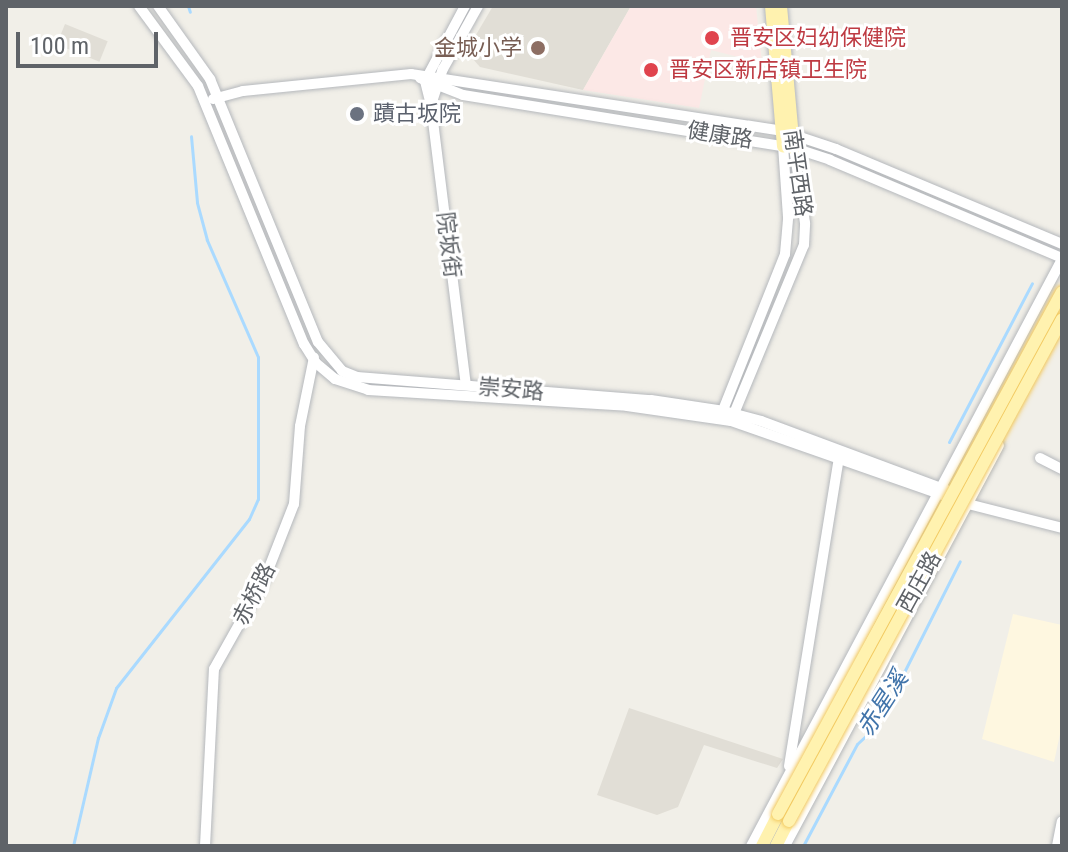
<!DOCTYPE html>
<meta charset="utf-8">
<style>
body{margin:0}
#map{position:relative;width:1068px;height:852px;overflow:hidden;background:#f1efe8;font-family:"Roboto Condensed","Noto Sans SC",sans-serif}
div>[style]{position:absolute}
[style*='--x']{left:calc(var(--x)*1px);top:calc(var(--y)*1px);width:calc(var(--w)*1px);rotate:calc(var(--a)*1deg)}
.commercial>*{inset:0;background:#fef7e0}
.education>*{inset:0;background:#e1ded6;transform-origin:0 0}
.medical>*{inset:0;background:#fce8e6}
.stream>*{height:3px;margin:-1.5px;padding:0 1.5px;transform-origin:1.5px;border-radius:1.5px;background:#aadaff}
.roads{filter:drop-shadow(0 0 2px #b5b8bc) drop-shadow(0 0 2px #b5b8bc)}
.minor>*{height:10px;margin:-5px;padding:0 5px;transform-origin:5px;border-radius:5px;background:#fff}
.major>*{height:12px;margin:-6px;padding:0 6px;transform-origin:6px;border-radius:6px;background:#fff2af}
.bridges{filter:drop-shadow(0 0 2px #f2c960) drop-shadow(0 0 2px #f2c960)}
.major-bridge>*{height:12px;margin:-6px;padding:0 6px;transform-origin:6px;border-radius:6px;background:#fff2af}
.dots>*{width:22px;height:22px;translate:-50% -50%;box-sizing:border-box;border:4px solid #fff;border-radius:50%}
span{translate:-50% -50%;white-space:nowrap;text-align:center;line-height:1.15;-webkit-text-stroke:6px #fff;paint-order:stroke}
.health-label{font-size:22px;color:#be3a42}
.left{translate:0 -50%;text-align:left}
.education-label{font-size:22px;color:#785e54}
.right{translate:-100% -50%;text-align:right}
.worship-label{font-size:22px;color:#5b616d}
.street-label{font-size:22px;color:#5f6368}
.water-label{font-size:24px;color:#4174aa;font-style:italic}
.frame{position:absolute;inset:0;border:8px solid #5f6368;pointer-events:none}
.scale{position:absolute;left:16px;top:32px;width:142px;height:36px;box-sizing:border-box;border:4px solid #5f6368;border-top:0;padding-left:10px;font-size:24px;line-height:28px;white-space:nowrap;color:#5f6368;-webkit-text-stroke:6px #fff;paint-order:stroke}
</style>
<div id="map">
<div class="commercial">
<i style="clip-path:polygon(1013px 614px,1062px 625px,1062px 725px,1054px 762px,982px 739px)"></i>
</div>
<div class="education">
<i style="clip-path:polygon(493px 6px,631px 6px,583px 90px,480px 67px,472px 58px,470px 45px)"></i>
<i style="left:65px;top:24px;width:46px;height:22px;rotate:22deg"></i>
<i style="clip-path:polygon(629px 708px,783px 759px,777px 768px,704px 745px,678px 807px,657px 815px,597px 795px)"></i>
</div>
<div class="medical">
<i style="clip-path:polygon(631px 6px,756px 6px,762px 63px,711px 50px,699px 108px,583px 90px)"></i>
</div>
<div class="stream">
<i style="--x:188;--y:6;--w:6;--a:72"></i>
<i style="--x:949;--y:442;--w:179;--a:-62.4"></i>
<i style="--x:73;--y:846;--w:111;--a:-77"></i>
<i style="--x:98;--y:738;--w:53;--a:-70.2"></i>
<i style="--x:116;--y:688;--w:215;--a:-51.8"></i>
<i style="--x:249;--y:519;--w:22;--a:-66"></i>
<i style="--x:258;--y:499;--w:142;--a:-90"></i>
<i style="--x:258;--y:357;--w:128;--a:-113.6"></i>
<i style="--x:207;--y:240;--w:39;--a:-105"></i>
<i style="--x:197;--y:202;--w:66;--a:-95.2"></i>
<i style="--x:803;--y:846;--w:115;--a:-62.1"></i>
<i style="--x:857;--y:744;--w:22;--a:-43"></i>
<i style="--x:873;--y:729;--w:36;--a:-60"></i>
<i style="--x:891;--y:698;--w:153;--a:-63.3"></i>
</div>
<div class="roads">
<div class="minor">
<i style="--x:139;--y:6;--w:99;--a:53.6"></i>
<i style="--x:198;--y:86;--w:279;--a:67.7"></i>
<i style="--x:304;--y:344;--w:22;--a:58"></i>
<i style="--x:316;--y:363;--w:25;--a:40"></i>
<i style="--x:335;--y:379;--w:35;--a:18"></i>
<i style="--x:368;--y:390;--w:259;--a:3.5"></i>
<i style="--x:627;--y:406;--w:105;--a:8.2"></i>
<i style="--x:731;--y:421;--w:251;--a:19.3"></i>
<i style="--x:968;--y:504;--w:97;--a:14.3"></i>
<i style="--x:158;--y:6;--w:90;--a:54.5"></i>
<i style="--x:210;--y:79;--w:284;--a:67.7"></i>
<i style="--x:318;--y:342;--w:38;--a:50"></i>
<i style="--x:342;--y:371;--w:16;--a:22"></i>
<i style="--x:357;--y:377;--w:295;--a:4.5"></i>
<i style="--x:651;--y:400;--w:74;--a:8.6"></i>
<i style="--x:724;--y:411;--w:38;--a:15"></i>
<i style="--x:761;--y:421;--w:212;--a:20.4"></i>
<i style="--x:465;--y:6;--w:85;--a:118.1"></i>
<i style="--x:425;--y:81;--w:25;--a:76"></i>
<i style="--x:431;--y:105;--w:282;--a:82.9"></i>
<i style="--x:420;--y:78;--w:46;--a:21.6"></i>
<i style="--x:463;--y:95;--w:335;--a:9.1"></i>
<i style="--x:794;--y:148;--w:38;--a:18"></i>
<i style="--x:830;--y:160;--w:252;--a:22.9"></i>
<i style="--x:213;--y:99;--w:31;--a:-15"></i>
<i style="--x:243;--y:91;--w:169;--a:-5.8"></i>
<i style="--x:411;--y:74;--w:375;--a:8.7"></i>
<i style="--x:782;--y:131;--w:57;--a:18.4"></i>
<i style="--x:836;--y:149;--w:245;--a:22.8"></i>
<i style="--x:431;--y:105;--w:38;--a:-72"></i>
<i style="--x:443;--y:69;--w:72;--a:-60.9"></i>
<i style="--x:721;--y:415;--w:173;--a:-68.3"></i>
<i style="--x:785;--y:254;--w:37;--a:-85"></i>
<i style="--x:788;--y:217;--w:71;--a:-94"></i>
<i style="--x:733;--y:416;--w:185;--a:-67.5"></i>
<i style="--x:804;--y:245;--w:22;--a:-87"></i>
<i style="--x:805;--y:223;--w:76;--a:-98.3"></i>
<i style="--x:1040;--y:458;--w:25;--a:27"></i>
<i style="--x:789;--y:766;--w:312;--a:-80.8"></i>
<i style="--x:205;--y:846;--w:177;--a:-87.1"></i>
<i style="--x:214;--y:669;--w:104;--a:-60.7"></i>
<i style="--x:265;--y:578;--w:79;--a:-68.6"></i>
<i style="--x:294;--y:504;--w:78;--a:-85.6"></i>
<i style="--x:300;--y:426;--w:70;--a:-78.5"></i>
<i style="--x:751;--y:846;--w:664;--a:-62.08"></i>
<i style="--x:785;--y:846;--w:454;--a:-61.9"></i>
<i style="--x:1057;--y:846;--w:25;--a:-79"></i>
</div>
<div class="major">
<i style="--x:771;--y:6;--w:141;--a:85.1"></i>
<i style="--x:781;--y:6;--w:143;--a:84.8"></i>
<i style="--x:762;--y:846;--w:36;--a:-63"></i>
<i style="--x:776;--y:846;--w:28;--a:-63"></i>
</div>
</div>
<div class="bridges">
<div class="major-bridge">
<i style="--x:778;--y:814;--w:594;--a:-61.45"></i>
<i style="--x:789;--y:821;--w:571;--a:-61.46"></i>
</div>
</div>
<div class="dots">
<i style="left:712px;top:38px;background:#e0444e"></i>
<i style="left:538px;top:48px;background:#8d6e63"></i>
<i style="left:651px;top:70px;background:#e0444e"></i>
<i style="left:357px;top:114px;background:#6b7280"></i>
</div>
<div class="health-label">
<span class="left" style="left:730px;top:38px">晋安区妇幼保健院</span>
<span class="left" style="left:669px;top:70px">晋安区新店镇卫生院</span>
</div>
<div class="education-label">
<span class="right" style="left:522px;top:48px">金城小学</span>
</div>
<div class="worship-label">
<span class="left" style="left:373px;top:114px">蹟古坂院</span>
</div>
<div class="street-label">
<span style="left:720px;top:135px;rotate:9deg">健康路</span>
<span style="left:798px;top:173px;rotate:82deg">南平西路</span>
<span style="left:449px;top:245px;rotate:83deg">院坂街</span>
<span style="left:511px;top:389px;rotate:5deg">崇安路</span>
<span style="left:919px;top:582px;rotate:-61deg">西庄路</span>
<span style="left:254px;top:594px;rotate:-63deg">赤桥路</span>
</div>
<div class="water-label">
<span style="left:883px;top:704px;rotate:-57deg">赤星溪</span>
</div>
<div class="frame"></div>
<div class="scale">100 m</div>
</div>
